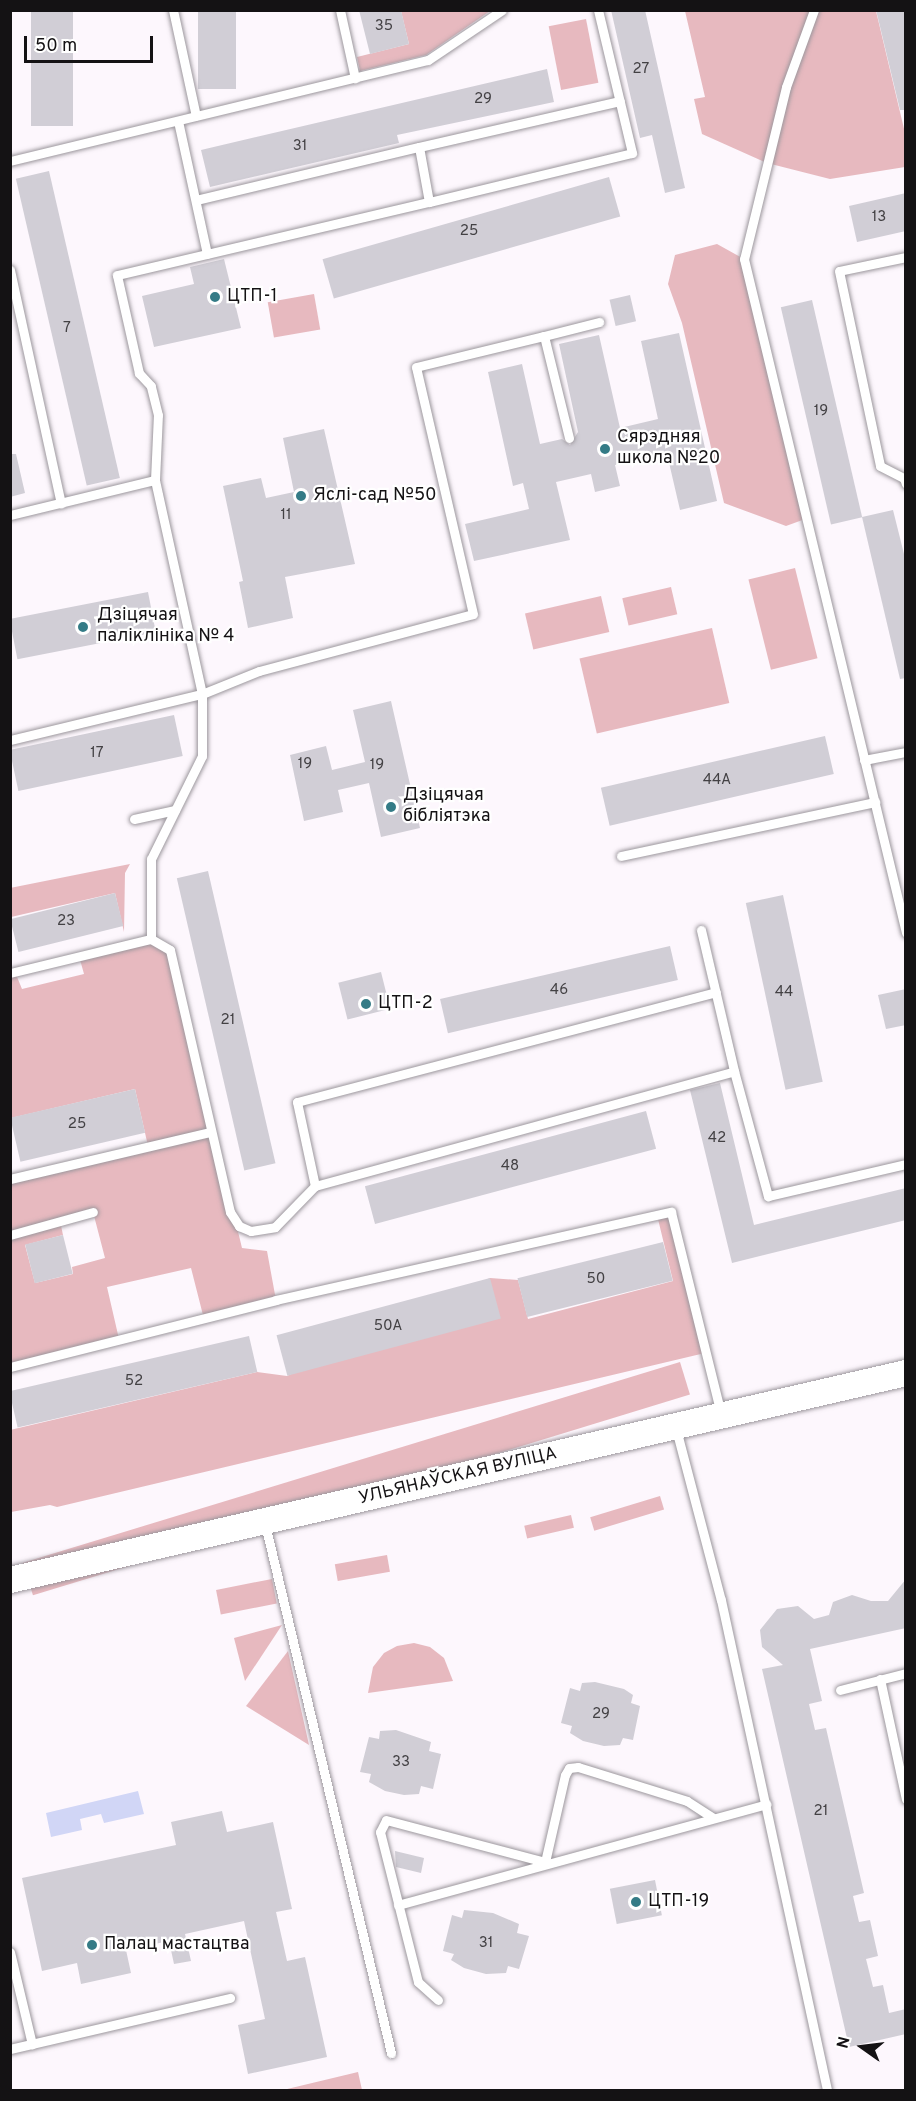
<!DOCTYPE html>
<meta charset="utf-8">
<style>
body{margin:0}
#map{position:relative;width:916px;height:2101px;overflow:hidden;background:#fdf7fd;font-family:Overpass,sans-serif}
div>[style]{position:absolute}
[style*='--x']{left:calc(var(--x)*1px);top:calc(var(--y)*1px);width:calc(var(--w)*1px);rotate:calc(var(--a)*1deg)}
.green>*{inset:0;background:#e7b9bf;transform-origin:0 0}
.water>*{inset:0;background:#d1d6f6}
.building>*{inset:0;background:#d1ced6;transform-origin:0 0}
.roads{filter:drop-shadow(0 0 2px #9c979d) drop-shadow(0 0 2px #9c979d)}
.lane>*{height:9px;margin:-4.5px;padding:0 4.5px;transform-origin:4.5px;border-radius:4.5px;background:#fff}
.secondary>*{height:26px;margin:-13px;padding:0 13px;transform-origin:13px;border-radius:13px;background:#fff}
.dots>*{width:16px;height:16px;translate:-50% -50%;box-sizing:border-box;border:3px solid #fff;border-radius:50%}
span{translate:-50% -50%;white-space:nowrap;text-align:center;line-height:1.15;-webkit-text-stroke:4.5px #fff;paint-order:stroke}
.number-label{font-size:15px;color:#434144}
.number-label span{-webkit-text-stroke-width:0}
.poi-label{font-size:18px;color:#141214}
.left{translate:0 -50%;text-align:left}
.street-label{font-size:18px;color:#141214}
.frame{position:absolute;inset:0;border:12px solid #141214;pointer-events:none}
.north{position:absolute;left:832px;top:2017px;width:60px;height:60px;-webkit-text-stroke:4px #fff;paint-order:stroke;rotate:284deg;font-size:16px;font-weight:700;line-height:24px;text-align:center;color:#141214}
.north::after{content:'';display:block;margin:auto;width:21px;height:27px;background:#141214;clip-path:polygon(50% 0,100% 100%,50% 72%,0 100%)}
.scale{position:absolute;left:24px;top:36px;width:129px;height:27px;box-sizing:border-box;border:3px solid #141214;border-top:0;padding-left:8px;font-size:18px;line-height:21px;white-space:nowrap;color:#141214;-webkit-text-stroke:4px #fff;paint-order:stroke}
</style>
<div id="map">
<div class="green">
<i style="clip-path:polygon(401px 11px,490px 11px,426px 55px,360px 71px,357px 57px,409px 44px)"></i>
<i style="clip-path:polygon(685px 11px,876px 11px,905px 133px,905px 167px,830px 179px,767px 163px,702px 134px,694px 99px,705px 97px)"></i>
<i style="left:586px;top:19px;width:65px;height:38px;rotate:79deg"></i>
<i style="clip-path:polygon(717px 244px,744px 259px,808px 518px,786px 526px,724px 503px,682px 323px,668px 284px,675px 255px)"></i>
<i style="left:314px;top:294px;width:36px;height:47px;rotate:80deg"></i>
<i style="left:795px;top:568px;width:93px;height:48px;rotate:76deg"></i>
<i style="left:671px;top:587px;width:28px;height:50px;rotate:77deg"></i>
<i style="left:601px;top:596px;width:37px;height:78px;rotate:77deg"></i>
<i style="left:712px;top:628px;width:77px;height:136px;rotate:77deg"></i>
<i style="clip-path:polygon(130px 864px,125px 873px,124px 932px,115px 893px,11px 917px,10px 888px)"></i>
<i style="clip-path:polygon(evenodd,151px 939px,170px 950px,242px 1248px,267px 1251px,276px 1300px,204px 1319px,191px 1268px,107px 1287px,119px 1339px,11px 1367px,11px 1179px,148px 1146px,135px 1089px,11px 1118px,11px 973px,15px 972px,22px 989px,84px 974px,79px 956px,151px 939px,93px 1212px,105px 1258px,72px 1267px,73px 1274px,35px 1283px,25px 1245px,63px 1235px,60px 1221px,93px 1212px)"></i>
<i style="clip-path:polygon(671px 1212px,705px 1353px,57px 1507px,50px 1505px,11px 1512px,10px 1430px,257px 1372px,287px 1376px,490px 1278px,518px 1280px,528px 1319px,673px 1281px,657px 1215px)"></i>
<i style="left:680px;top:1362px;width:34px;height:687px;rotate:73deg"></i>
<i style="left:660px;top:1496px;width:14px;height:73px;rotate:73deg"></i>
<i style="left:571px;top:1515px;width:13px;height:48px;rotate:77deg"></i>
<i style="left:387px;top:1555px;width:17px;height:53px;rotate:80deg"></i>
<i style="left:272px;top:1579px;width:25px;height:57px;rotate:79deg"></i>
<i style="clip-path:polygon(282px 1625px,245px 1681px,234px 1638px)"></i>
<i style="clip-path:polygon(414px 1643px,430px 1647px,444px 1658px,453px 1681px,368px 1693px,373px 1667px,384px 1653px,397px 1646px)"></i>
<i style="clip-path:polygon(288px 1651px,309px 1745px,246px 1706px)"></i>
<i style="clip-path:polygon(358px 2072px,362px 2090px,283px 2090px)"></i>
</div>
<div class="water">
<i style="clip-path:polygon(138px 1791px,144px 1814px,104px 1823px,101px 1814px,80px 1819px,82px 1830px,51px 1837px,46px 1813px)"></i>
</div>
<div class="building">
<i style="left:31px;top:10px;width:42px;height:116px"></i>
<i style="left:198px;top:10px;width:38px;height:79px"></i>
<i style="clip-path:polygon(359px 10px,401px 10px,409px 44px,370px 54px)"></i>
<i style="clip-path:polygon(611px 10px,645px 10px,685px 188px,665px 193px,652px 135px,640px 138px)"></i>
<i style="clip-path:polygon(876px 10px,906px 10px,906px 110px,900px 110px)"></i>
<i style="clip-path:polygon(547px 69px,554px 102px,397px 135px,399px 143px,210px 187px,201px 150px)"></i>
<i style="left:49px;top:171px;width:315px;height:34px;rotate:77deg"></i>
<i style="left:609px;top:177px;width:41px;height:298px;rotate:74deg"></i>
<i style="clip-path:polygon(906px 193px,906px 231px,857px 242px,849px 206px)"></i>
<i style="clip-path:polygon(224px 259px,241px 328px,154px 347px,142px 296px,194px 284px,190px 267px)"></i>
<i style="left:630px;top:295px;width:27px;height:21px;rotate:77deg"></i>
<i style="left:812px;top:300px;width:223px;height:32px;rotate:77deg"></i>
<i style="clip-path:polygon(679px 333px,717px 501px,680px 510px,667px 454px,615px 465px,620px 486px,595px 492px,591px 474px,556px 482px,570px 540px,474px 561px,465px 524px,529px 509px,523px 483px,513px 486px,488px 372px,522px 364px,540px 444px,562px 439px,570px 445px,578px 432px,559px 344px,599px 335px,620px 428px,658px 419px,641px 341px)"></i>
<i style="clip-path:polygon(324px 429px,355px 564px,285px 577px,293px 618px,248px 628px,239px 582px,243px 581px,223px 486px,261px 478px,266px 498px,294px 492px,283px 438px)"></i>
<i style="clip-path:polygon(10px 454px,16px 454px,25px 493px,10px 497px)"></i>
<i style="clip-path:polygon(893px 510px,906px 562px,906px 678px,900px 679px,862px 517px)"></i>
<i style="left:148px;top:592px;width:41px;height:141px;rotate:79deg"></i>
<i style="clip-path:polygon(391px 701px,420px 828px,381px 837px,369px 783px,338px 790px,343px 812px,304px 821px,290px 755px,326px 746px,332px 770px,365px 762px,353px 710px)"></i>
<i style="left:174px;top:715px;width:42px;height:168px;rotate:78deg"></i>
<i style="left:825px;top:736px;width:39px;height:230px;rotate:77deg"></i>
<i style="left:208px;top:871px;width:300px;height:32px;rotate:77deg"></i>
<i style="left:115px;top:893px;width:34px;height:108px;rotate:76deg"></i>
<i style="left:783px;top:895px;width:191px;height:38px;rotate:78deg"></i>
<i style="left:670px;top:946px;width:35px;height:236px;rotate:77deg"></i>
<i style="left:381px;top:972px;width:38px;height:44px;rotate:76deg"></i>
<i style="clip-path:polygon(906px 989px,906px 1025px,886px 1029px,878px 995px)"></i>
<i style="clip-path:polygon(720px 1083px,754px 1225px,906px 1188px,906px 1220px,732px 1263px,690px 1090px)"></i>
<i style="left:135px;top:1089px;width:45px;height:128px;rotate:77deg"></i>
<i style="left:646px;top:1111px;width:39px;height:291px;rotate:75deg"></i>
<i style="left:63px;top:1235px;width:40px;height:39px;rotate:76deg"></i>
<i style="left:663px;top:1242px;width:40px;height:150px;rotate:76deg"></i>
<i style="left:490px;top:1278px;width:42px;height:221px;rotate:75deg"></i>
<i style="left:249px;top:1336px;width:37px;height:246px;rotate:77deg"></i>
<i style="clip-path:polygon(906px 1579px,906px 1628px,810px 1649px,822px 1701px,809px 1704px,815px 1730px,826px 1728px,864px 1893px,853px 1896px,859px 1922px,870px 1920px,878px 1956px,866px 1959px,873px 1987px,883px 1985px,889px 2013px,906px 2009px,906px 2034px,849px 2047px,762px 1669px,783px 1665px,762px 1647px,760px 1630px,777px 1609px,798px 1606px,814px 1619px,829px 1615px,833px 1602px,852px 1595px,871px 1601px,888px 1601px)"></i>
<i style="clip-path:polygon(595px 1682px,624px 1689px,633px 1695px,631px 1703px,640px 1706px,633px 1740px,623px 1738px,620px 1745px,604px 1746px,583px 1741px,570px 1733px,572px 1726px,561px 1723px,570px 1688px,580px 1691px,582px 1683px)"></i>
<i style="clip-path:polygon(396px 1730px,431px 1742px,429px 1751px,441px 1754px,433px 1789px,421px 1786px,419px 1794px,404px 1795px,385px 1791px,369px 1782px,371px 1774px,360px 1772px,369px 1737px,379px 1739px,380px 1731px)"></i>
<i style="clip-path:polygon(222px 1811px,227px 1832px,273px 1822px,292px 1909px,276px 1912px,287px 1961px,305px 1957px,327px 2057px,248px 2074px,238px 2025px,265px 2019px,244px 1921px,185px 1934px,191px 1961px,174px 1964px,169px 1941px,126px 1950px,131px 1973px,81px 1984px,77px 1963px,42px 1971px,22px 1878px,176px 1845px,171px 1822px)"></i>
<i style="clip-path:polygon(395px 1851px,424px 1858px,421px 1873px,396px 1867px)"></i>
<i style="left:655px;top:1880px;width:36px;height:46px;rotate:79deg"></i>
<i style="clip-path:polygon(464px 1910px,493px 1913px,519px 1924px,517px 1933px,529px 1936px,519px 1969px,508px 1966px,506px 1973px,486px 1974px,464px 1968px,451px 1960px,454px 1954px,443px 1951px,452px 1915px,462px 1918px)"></i>
</div>
<div class="roads">
<div class="lane">
<i style="--x:173;--y:10;--w:108;--a:77.8"></i>
<i style="--x:340;--y:10;--w:70;--a:77.6"></i>
<i style="--x:598;--y:10;--w:147;--a:76.6"></i>
<i style="--x:632;--y:153;--w:209;--a:166.4"></i>
<i style="--x:429;--y:202;--w:56;--a:-100.3"></i>
<i style="--x:419;--y:147;--w:206;--a:-12.9"></i>
<i style="--x:814;--y:10;--w:82;--a:110"></i>
<i style="--x:786;--y:87;--w:177;--a:103.7"></i>
<i style="--x:744;--y:259;--w:693;--a:76.48"></i>
<i style="--x:178;--y:121;--w:136;--a:77.7"></i>
<i style="--x:10;--y:161;--w:430;--a:-13.6"></i>
<i style="--x:428;--y:60;--w:89;--a:-34"></i>
<i style="--x:196;--y:200;--w:229;--a:-13.4"></i>
<i style="--x:906;--y:257;--w:68;--a:168.2"></i>
<i style="--x:839;--y:271;--w:199;--a:78.1"></i>
<i style="--x:880;--y:466;--w:27;--a:27"></i>
<i style="--x:904;--y:478;--w:6;--a:72"></i>
<i style="--x:10;--y:270;--w:239;--a:77.7"></i>
<i style="--x:544;--y:336;--w:57;--a:-14.3"></i>
<i style="--x:10;--y:515;--w:149;--a:-13.6"></i>
<i style="--x:10;--y:740;--w:197;--a:-13.5"></i>
<i style="--x:202;--y:694;--w:219;--a:-102.4"></i>
<i style="--x:155;--y:480;--w:65;--a:-87.4"></i>
<i style="--x:158;--y:415;--w:30;--a:-104"></i>
<i style="--x:151;--y:386;--w:18;--a:-133"></i>
<i style="--x:139;--y:373;--w:100;--a:-102.7"></i>
<i style="--x:117;--y:275;--w:320;--a:-13.2"></i>
<i style="--x:864;--y:760;--w:43;--a:-10.8"></i>
<i style="--x:134;--y:819;--w:42;--a:-12.4"></i>
<i style="--x:621;--y:856;--w:260;--a:-12"></i>
<i style="--x:701;--y:930;--w:145;--a:76.8"></i>
<i style="--x:151;--y:939;--w:80;--a:-90"></i>
<i style="--x:151;--y:859;--w:115;--a:-63.7"></i>
<i style="--x:202;--y:756;--w:62;--a:-90"></i>
<i style="--x:202;--y:694;--w:61;--a:-22"></i>
<i style="--x:259;--y:671;--w:221;--a:-14.9"></i>
<i style="--x:473;--y:614;--w:253;--a:-103"></i>
<i style="--x:416;--y:367;--w:132;--a:-13.6"></i>
<i style="--x:544;--y:336;--w:105;--a:76.2"></i>
<i style="--x:10;--y:973;--w:145;--a:-13.6"></i>
<i style="--x:151;--y:939;--w:22;--a:30"></i>
<i style="--x:170;--y:950;--w:269;--a:77.1"></i>
<i style="--x:230;--y:1212;--w:17;--a:57"></i>
<i style="--x:239;--y:1226;--w:13;--a:23"></i>
<i style="--x:251;--y:1231;--w:24;--a:-9"></i>
<i style="--x:275;--y:1227;--w:57;--a:-45.7"></i>
<i style="--x:315;--y:1186;--w:434;--a:-15.3"></i>
<i style="--x:734;--y:1071;--w:130;--a:74.8"></i>
<i style="--x:768;--y:1196;--w:142;--a:-13.1"></i>
<i style="--x:10;--y:1179;--w:206;--a:-13.2"></i>
<i style="--x:315;--y:1186;--w:86;--a:-102.1"></i>
<i style="--x:297;--y:1102;--w:433;--a:-14.7"></i>
<i style="--x:10;--y:1235;--w:86;--a:-15.5"></i>
<i style="--x:10;--y:1367;--w:274;--a:-14.1"></i>
<i style="--x:276;--y:1300;--w:405;--a:-12.6"></i>
<i style="--x:671;--y:1212;--w:208;--a:76.1"></i>
<i style="--x:676;--y:1429;--w:177;--a:75.3"></i>
<i style="--x:721;--y:1600;--w:501;--a:77.79"></i>
<i style="--x:265;--y:1524;--w:544;--a:76.6"></i>
<i style="--x:880;--y:1679;--w:123;--a:77.8"></i>
<i style="--x:840;--y:1690;--w:68;--a:-14.4"></i>
<i style="--x:398;--y:1905;--w:382;--a:-15.3"></i>
<i style="--x:10;--y:1952;--w:95;--a:76.6"></i>
<i style="--x:438;--y:2000;--w:27;--a:-138"></i>
<i style="--x:418;--y:1982;--w:155;--a:-104.2"></i>
<i style="--x:380;--y:1832;--w:13;--a:-63"></i>
<i style="--x:386;--y:1820;--w:164;--a:14.8"></i>
<i style="--x:545;--y:1862;--w:89;--a:-77.1"></i>
<i style="--x:565;--y:1775;--w:8;--a:-60"></i>
<i style="--x:569;--y:1768;--w:9;--a:-6"></i>
<i style="--x:578;--y:1767;--w:114;--a:17.3"></i>
<i style="--x:687;--y:1801;--w:31;--a:33"></i>
<i style="--x:10;--y:2049;--w:226;--a:-13.1"></i>
</div>
<div class="secondary">
<i style="--x:10;--y:1580;--w:920;--a:-13.01"></i>
</div>
</div>
<div class="dots">
<i style="left:215px;top:297px;background:#347b86"></i>
<i style="left:605px;top:449px;background:#347b86"></i>
<i style="left:301px;top:496px;background:#347b86"></i>
<i style="left:83px;top:627px;background:#347b86"></i>
<i style="left:391px;top:807px;background:#347b86"></i>
<i style="left:366px;top:1004px;background:#347b86"></i>
<i style="left:636px;top:1902px;background:#347b86"></i>
<i style="left:92px;top:1945px;background:#347b86"></i>
</div>
<div class="number-label">
<span style="left:384px;top:27px">35</span>
<span style="left:641px;top:70px">27</span>
<span style="left:483px;top:100px">29</span>
<span style="left:300px;top:147px">31</span>
<span style="left:879px;top:218px">13</span>
<span style="left:469px;top:232px">25</span>
<span style="left:67px;top:329px">7</span>
<span style="left:821px;top:412px">19</span>
<span style="left:286px;top:516px">11</span>
<span style="left:97px;top:754px">17</span>
<span style="left:305px;top:765px">19</span>
<span style="left:377px;top:766px">19</span>
<span style="left:717px;top:781px">44А</span>
<span style="left:66px;top:922px">23</span>
<span style="left:559px;top:991px">46</span>
<span style="left:784px;top:993px">44</span>
<span style="left:228px;top:1021px">21</span>
<span style="left:77px;top:1125px">25</span>
<span style="left:717px;top:1139px">42</span>
<span style="left:510px;top:1167px">48</span>
<span style="left:596px;top:1280px">50</span>
<span style="left:388px;top:1327px">50А</span>
<span style="left:134px;top:1382px">52</span>
<span style="left:601px;top:1715px">29</span>
<span style="left:401px;top:1763px">33</span>
<span style="left:821px;top:1812px">21</span>
<span style="left:486px;top:1944px">31</span>
</div>
<div class="poi-label">
<span class="left" style="left:227px;top:297px">ЦТП-1</span>
<span class="left" style="left:617px;top:449px">Сярэдняя<br>школа №20</span>
<span class="left" style="left:313px;top:496px">Яслі-сад №50</span>
<span class="left" style="left:97px;top:627px">Дзіцячая<br>паліклініка № 4</span>
<span class="left" style="left:403px;top:807px">Дзіцячая<br>бібліятэка</span>
<span class="left" style="left:378px;top:1004px">ЦТП-2</span>
<span class="left" style="left:648px;top:1902px">ЦТП-19</span>
<span class="left" style="left:104px;top:1945px">Палац мастацтва</span>
</div>
<div class="street-label">
<span style="left:458px;top:1477px;rotate:-13deg">УЛЬЯНАЎСКАЯ ВУЛІЦА</span>
</div>
<div class="frame"></div>
<div class="north">N</div>
<div class="scale">50 m</div>
</div>
